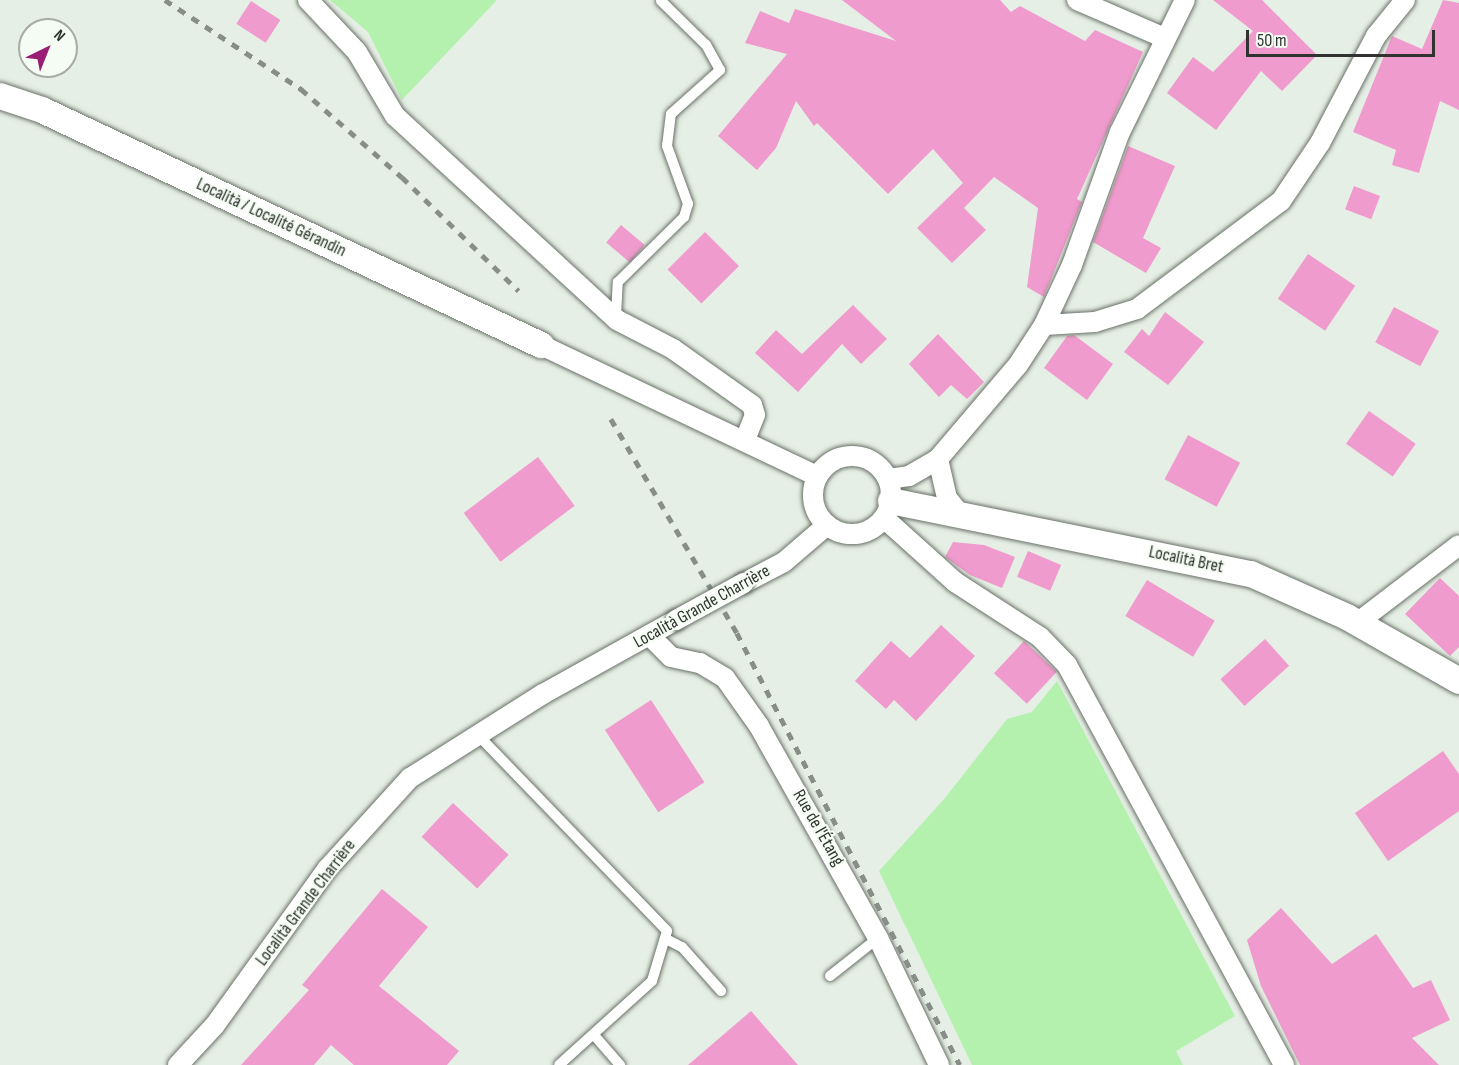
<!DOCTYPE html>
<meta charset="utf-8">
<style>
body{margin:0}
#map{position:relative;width:1459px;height:1065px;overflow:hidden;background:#e6efe5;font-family:"Sofia Sans Condensed",sans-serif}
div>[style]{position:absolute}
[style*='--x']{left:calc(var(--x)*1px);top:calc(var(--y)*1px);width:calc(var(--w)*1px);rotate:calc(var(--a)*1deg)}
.green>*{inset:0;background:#b4f1af}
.building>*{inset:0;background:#f09bcd;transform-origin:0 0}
.roads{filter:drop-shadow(0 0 2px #697168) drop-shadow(0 0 2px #697168)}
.service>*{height:10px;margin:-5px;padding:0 5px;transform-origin:5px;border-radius:5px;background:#fff}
.minor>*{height:20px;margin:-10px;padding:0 10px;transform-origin:10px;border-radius:10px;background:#fff}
.minor>.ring{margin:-10px;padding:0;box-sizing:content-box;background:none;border:20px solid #fff;border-radius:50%}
.tertiary>*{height:26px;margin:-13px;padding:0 13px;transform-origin:13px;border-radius:13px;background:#fff}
.rail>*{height:4.5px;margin-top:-2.25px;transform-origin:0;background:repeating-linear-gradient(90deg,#878d87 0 8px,transparent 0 16px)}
.bridges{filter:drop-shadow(0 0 2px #697168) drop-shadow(0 0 2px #697168)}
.minor-bridge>*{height:20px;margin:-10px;padding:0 10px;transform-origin:10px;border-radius:10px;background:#fff}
span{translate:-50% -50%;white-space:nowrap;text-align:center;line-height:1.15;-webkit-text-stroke:4.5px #f4fcf3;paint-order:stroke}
.street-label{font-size:18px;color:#303330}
.north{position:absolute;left:18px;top:18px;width:60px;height:60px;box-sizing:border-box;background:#f4fcf3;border:2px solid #a6aca5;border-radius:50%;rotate:43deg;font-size:16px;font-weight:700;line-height:24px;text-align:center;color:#303330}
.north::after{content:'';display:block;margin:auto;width:21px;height:27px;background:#9b1e75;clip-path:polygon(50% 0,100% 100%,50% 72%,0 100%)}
.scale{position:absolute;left:1246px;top:30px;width:189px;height:27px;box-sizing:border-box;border:3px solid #303330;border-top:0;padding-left:8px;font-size:18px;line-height:21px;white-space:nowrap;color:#303330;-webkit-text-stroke:4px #f4fcf3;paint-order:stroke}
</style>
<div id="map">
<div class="green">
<i style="clip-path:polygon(330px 0,497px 0,402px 100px,368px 32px)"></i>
<i style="clip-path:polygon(1057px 681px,1235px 1016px,1176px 1051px,1183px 1065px,972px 1065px,879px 871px,945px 798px,1007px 719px,1032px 712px)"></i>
</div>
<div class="building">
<i style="clip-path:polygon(842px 0,1000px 0,1011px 12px,1020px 6px,1085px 41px,1095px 30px,1143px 52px,1077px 199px,1082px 202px,1044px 297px,1027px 287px,1038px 208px,994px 177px,964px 208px,986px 230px,952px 263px,917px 228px,963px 183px,933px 149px,888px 194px,817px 123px,814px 126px,796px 101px,776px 148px,757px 170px,718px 136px,787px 54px,745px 43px,760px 11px,789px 23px,795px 9px,896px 41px)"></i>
<i style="clip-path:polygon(1213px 0,1262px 0,1317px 55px,1282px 91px,1261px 71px,1216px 130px,1167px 93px,1193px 57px,1213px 72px,1253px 31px)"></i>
<i style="clip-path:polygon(1443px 0,1459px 3px,1459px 110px,1440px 101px,1419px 173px,1392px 165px,1396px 150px,1353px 132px,1392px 36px,1422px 49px)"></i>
<i style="left:251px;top:1px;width:35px;height:27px;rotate:33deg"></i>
<i style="clip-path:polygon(1128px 146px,1175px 166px,1143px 238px,1161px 248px,1146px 273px,1093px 242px)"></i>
<i style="left:1354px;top:186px;width:28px;height:25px;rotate:21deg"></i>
<i style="left:621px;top:225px;width:31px;height:23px;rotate:40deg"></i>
<i style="left:705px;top:232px;width:48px;height:53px;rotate:45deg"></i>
<i style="left:1308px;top:254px;width:57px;height:54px;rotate:34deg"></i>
<i style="clip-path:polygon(853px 305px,887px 339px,861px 364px,842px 344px,798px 392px,755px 353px,776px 330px,802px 354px)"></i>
<i style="left:1394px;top:307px;width:51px;height:40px;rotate:28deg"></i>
<i style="clip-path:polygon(1165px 312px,1204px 342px,1168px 385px,1124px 352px,1142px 329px,1149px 336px)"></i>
<i style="clip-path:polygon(938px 334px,984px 382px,967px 399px,951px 385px,939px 397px,909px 364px)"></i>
<i style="clip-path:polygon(1074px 335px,1113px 364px,1087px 400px,1044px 368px,1067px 336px)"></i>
<i style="left:1369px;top:411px;width:57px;height:40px;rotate:35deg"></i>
<i style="left:1188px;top:435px;width:59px;height:50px;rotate:28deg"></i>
<i style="left:538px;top:457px;width:61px;height:93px;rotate:53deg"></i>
<i style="clip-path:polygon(953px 542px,984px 545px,1015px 557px,1002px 588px,970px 575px,945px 557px)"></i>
<i style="left:1028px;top:551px;width:36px;height:28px;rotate:23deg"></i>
<i style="clip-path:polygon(1440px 578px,1459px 596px,1459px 647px,1450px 656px,1405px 614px)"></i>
<i style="left:1147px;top:580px;width:79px;height:42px;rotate:31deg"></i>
<i style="clip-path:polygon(941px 625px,975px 656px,916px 721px,894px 700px,886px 709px,855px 681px,891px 641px,910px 658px)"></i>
<i style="left:1265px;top:639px;width:36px;height:60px;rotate:48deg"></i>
<i style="left:1024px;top:641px;width:45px;height:44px;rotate:43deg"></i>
<i style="left:651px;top:700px;width:98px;height:55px;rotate:57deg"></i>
<i style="clip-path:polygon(1443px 751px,1459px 774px,1459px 811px,1388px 861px,1355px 813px)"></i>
<i style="left:453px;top:803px;width:76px;height:46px;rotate:43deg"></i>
<i style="clip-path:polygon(382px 889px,428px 927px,379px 986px,459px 1051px,447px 1065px,354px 1065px,331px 1045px,314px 1065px,241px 1065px,309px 990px,302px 985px)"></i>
<i style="clip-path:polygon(1281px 908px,1332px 964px,1376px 934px,1413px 988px,1431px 980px,1450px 1020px,1412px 1038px,1439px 1065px,1300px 1065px,1261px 986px,1247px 940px)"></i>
<i style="clip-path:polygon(751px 1011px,798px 1065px,688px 1065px)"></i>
</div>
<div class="roads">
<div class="service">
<i style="--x:616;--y:316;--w:34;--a:-87"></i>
<i style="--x:618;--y:282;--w:93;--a:-44.6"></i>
<i style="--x:684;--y:217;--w:14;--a:-73"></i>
<i style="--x:688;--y:204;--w:62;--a:-109.9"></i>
<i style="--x:667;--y:146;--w:32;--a:-83"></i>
<i style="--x:671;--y:114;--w:66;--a:-41.9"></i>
<i style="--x:720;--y:70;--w:29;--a:-119"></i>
<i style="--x:706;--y:45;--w:63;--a:-135.6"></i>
<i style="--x:478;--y:735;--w:272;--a:46"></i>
<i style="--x:667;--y:931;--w:52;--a:106.7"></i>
<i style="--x:652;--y:981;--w:125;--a:137.9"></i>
<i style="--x:666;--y:939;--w:18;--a:27"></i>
<i style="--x:682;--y:947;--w:59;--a:48.4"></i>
<i style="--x:830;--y:976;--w:61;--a:-38.4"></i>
<i style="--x:594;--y:1035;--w:40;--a:49"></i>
</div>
<div class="minor">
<i style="--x:308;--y:0;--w:71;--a:46.7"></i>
<i style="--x:357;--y:52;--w:74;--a:59.3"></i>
<i style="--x:395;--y:116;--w:301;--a:42.6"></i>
<i style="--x:617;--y:320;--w:63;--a:27.4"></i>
<i style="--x:673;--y:349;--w:97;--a:35.3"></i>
<i style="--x:752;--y:405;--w:10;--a:73"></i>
<i style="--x:755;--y:415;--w:27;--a:112"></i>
<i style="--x:1077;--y:0;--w:96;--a:23.4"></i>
<i style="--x:1044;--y:325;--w:51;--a:-3.4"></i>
<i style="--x:1095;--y:322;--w:44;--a:-17.2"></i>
<i style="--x:1137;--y:309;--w:180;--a:-36.9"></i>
<i style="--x:1281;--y:201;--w:70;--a:-56.1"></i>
<i style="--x:1320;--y:143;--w:121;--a:-62.4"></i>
<i style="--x:1376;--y:36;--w:46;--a:-51.1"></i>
<i style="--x:541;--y:345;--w:306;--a:25.4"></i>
<i class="ring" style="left:813px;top:456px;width:58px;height:58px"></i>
<i style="--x:938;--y:459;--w:40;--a:77"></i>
<i style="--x:947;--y:498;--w:26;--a:51"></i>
<i style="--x:888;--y:479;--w:21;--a:-8"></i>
<i style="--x:909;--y:476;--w:34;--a:-30"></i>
<i style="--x:938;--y:459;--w:123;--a:-49.6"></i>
<i style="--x:1018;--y:365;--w:48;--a:-57"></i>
<i style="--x:1044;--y:325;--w:66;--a:-65"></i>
<i style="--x:1072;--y:265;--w:141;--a:-70.2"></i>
<i style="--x:1120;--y:132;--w:147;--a:-63.8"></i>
<i style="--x:884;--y:518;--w:96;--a:42"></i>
<i style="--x:955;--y:582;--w:101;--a:32.9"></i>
<i style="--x:1040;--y:637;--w:39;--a:46"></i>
<i style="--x:1067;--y:665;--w:455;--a:61.5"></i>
<i style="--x:744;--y:583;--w:45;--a:-27.7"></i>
<i style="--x:784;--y:562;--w:57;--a:-40.7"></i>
<i style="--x:1357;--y:623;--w:128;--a:-37.4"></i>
<i style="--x:649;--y:635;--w:31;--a:45"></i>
<i style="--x:671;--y:657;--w:30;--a:12"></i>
<i style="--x:700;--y:663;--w:29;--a:31"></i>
<i style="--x:725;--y:678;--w:59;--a:54.7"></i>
<i style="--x:759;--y:726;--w:243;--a:60.7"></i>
<i style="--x:878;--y:938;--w:141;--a:64.3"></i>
<i style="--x:178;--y:1065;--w:54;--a:-47.2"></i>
<i style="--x:215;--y:1025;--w:193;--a:-54.3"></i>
<i style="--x:328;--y:868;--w:122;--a:-47.7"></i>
<i style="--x:410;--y:778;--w:157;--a:-32.3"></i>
<i style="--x:543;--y:694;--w:152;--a:-29.1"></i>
</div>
<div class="tertiary">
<i style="--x:0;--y:96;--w:44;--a:18.4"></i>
<i style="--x:42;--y:110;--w:552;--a:25.22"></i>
<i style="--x:891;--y:501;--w:367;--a:11.5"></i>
<i style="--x:1251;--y:574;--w:105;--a:24.1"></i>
<i style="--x:1347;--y:617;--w:129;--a:29.7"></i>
</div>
</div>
<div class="rail">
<i style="--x:165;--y:0;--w:163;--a:33.2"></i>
<i style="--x:301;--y:89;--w:134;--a:41.1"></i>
<i style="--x:402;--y:177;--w:163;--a:44.3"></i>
<i style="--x:611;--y:419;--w:248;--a:59.5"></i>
<i style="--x:737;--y:633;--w:486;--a:62.7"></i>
</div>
<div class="bridges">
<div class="minor-bridge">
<i style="--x:676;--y:620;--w:77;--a:-28.6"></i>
</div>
</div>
<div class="street-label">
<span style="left:271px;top:218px;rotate:25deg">Località / Localité Gérandin</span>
<span style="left:1186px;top:560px;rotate:12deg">Località Bret</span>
<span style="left:702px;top:607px;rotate:-29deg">Località Grande Charrière</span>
<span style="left:818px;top:828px;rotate:60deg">Rue de l'Étang</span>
<span style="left:306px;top:903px;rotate:-53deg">Località Grande Charrière</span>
</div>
<div class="north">N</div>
<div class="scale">50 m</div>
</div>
